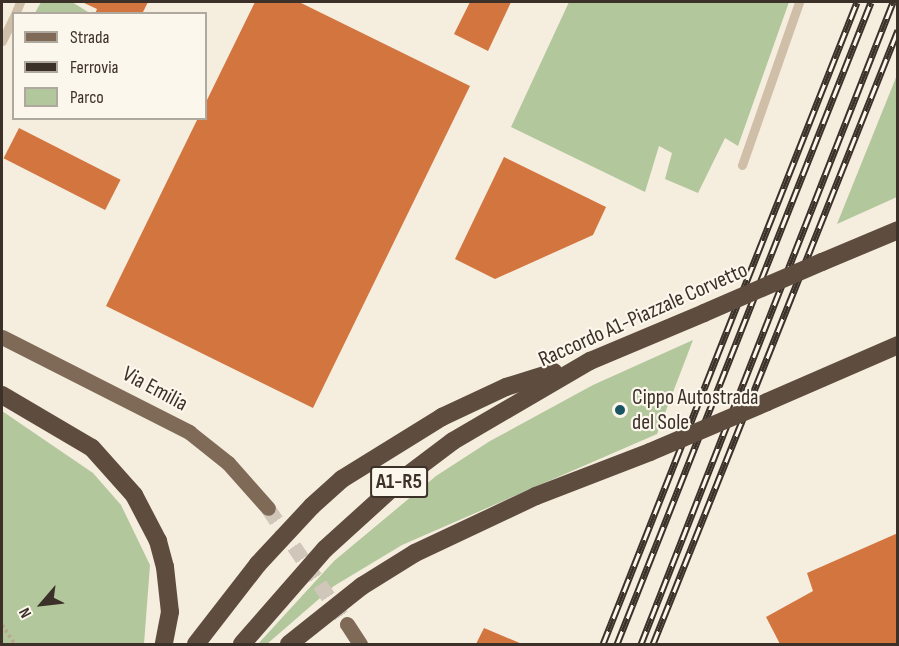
<!DOCTYPE html>
<style>
body{margin:0}
#map{position:relative;width:899px;height:646px;overflow:hidden;background:#f5edde;font-family:"Sofia Sans Condensed",sans-serif}
div>[style]{position:absolute}
[style*='--x']{left:calc(var(--x)*1px);top:calc(var(--y)*1px);width:calc(var(--w)*1px);rotate:calc(var(--a)*1deg)}
.green>*{inset:0;background:#b3c79c}
.building>*{inset:0;background:#d3753f;transform-origin:0 0}
.primary-tunnel>*{height:15px;margin-top:-7.5px;transform-origin:0;background:repeating-linear-gradient(90deg,#d0c7ba 0 15px,transparent 0 23px)}
.path>*{height:4px;margin-top:-2px;transform-origin:0;background:repeating-linear-gradient(90deg,#bca992 0 3px,transparent 0 6px)}
.lane>*{height:9px;margin:-4.5px;padding:0 4.5px;transform-origin:4.5px;border-radius:4.5px;background:#d0bfa8}
.primary>*{height:15px;margin:-7.5px;padding:0 7.5px;transform-origin:7.5px;border-radius:7.5px;background:#7f6a58}
.highway>*{height:18px;margin:-9px;padding:0 9px;transform-origin:9px;border-radius:9px;background:#5e4c3f}
.rail>*{height:7px;margin-top:-3.5px;transform-origin:0;background:repeating-linear-gradient(90deg,#fcf7ec 0 14px,#3c3129 0 28px);box-sizing:border-box;border-block:2px solid #3c3129}
.highway-bridge>*{height:18px;margin:-9px;padding:0 9px;transform-origin:9px;border-radius:9px;background:#5e4c3f}
.dots>*{width:16px;height:16px;translate:-50% -50%;box-sizing:border-box;border:3px solid #fcf7ec;border-radius:50%}
span{translate:-50% -50%;white-space:nowrap;text-align:center;line-height:1.15;-webkit-text-stroke:4.5px #fcf7ec;paint-order:stroke}
.shield-label span{padding:2px 4px;background:#fcf7ec;border:2px solid;border-radius:4px;-webkit-text-stroke-width:0}
.shield-label{font-size:21px;color:#3c3129;font-weight:700}
.street-label{font-size:22px;color:#3c3129}
.poi-label{font-size:22px;color:#3c3129}
.left{translate:0 -50%;text-align:left}
.frame{position:absolute;inset:0;border:3px solid #3c3129;pointer-events:none}
.legend{position:absolute;left:12px;top:12px;width:195px;height:108px;box-sizing:border-box;background:#fcf7ec;border:2px solid #afa89e;margin:0;padding:8px 10px;list-style:none;font-size:18px;color:#3c3129}
.legend li{display:flex;align-items:center;gap:12px;height:30px}
.legend b{width:30px;border:2px solid #afa89e}
.north{position:absolute;left:12px;top:574px;width:60px;height:60px;-webkit-text-stroke:4px #fcf7ec;paint-order:stroke;rotate:242deg;font-size:16px;font-weight:700;line-height:24px;text-align:center;color:#3c3129}
.north::after{content:'';display:block;margin:auto;width:21px;height:27px;background:#3c3129;clip-path:polygon(50% 0,100% 100%,50% 72%,0 100%)}
</style>
<div id="map">
<div class="green">
<i style="clip-path:polygon(41px 2px,72px 2px,88px 12px,35px 13px)"></i>
<i style="clip-path:polygon(569px 2px,789px 2px,738px 146px,725px 138px,698px 193px,665px 179px,672px 153px,659px 146px,645px 192px,511px 127px)"></i>
<i style="clip-path:polygon(897px 75px,897px 197px,837px 224px)"></i>
<i style="clip-path:polygon(693px 340px,657px 434px,402px 545px,334px 586px,267px 644px,258px 644px,334px 561px,436px 476px,490px 441px,593px 385px)"></i>
<i style="clip-path:polygon(2px 411px,93px 473px,121px 505px,150px 565px,144px 644px,2px 644px)"></i>
</div>
<div class="building">
<i style="clip-path:polygon(82px 2px,148px 2px,142px 14px,95px 14px,97px 9px)"></i>
<i style="clip-path:polygon(255px 2px,299px 2px,470px 86px,313px 408px,106px 306px,198px 118px,206px 118px,206px 102px)"></i>
<i style="clip-path:polygon(470px 2px,511px 2px,488px 51px,454px 34px)"></i>
<i style="left:19px;top:128px;width:114px;height:34px;rotate:27deg"></i>
<i style="clip-path:polygon(504px 157px,606px 207px,593px 235px,495px 279px,455px 259px)"></i>
<i style="clip-path:polygon(898px 533px,898px 644px,780px 644px,766px 617px,813px 591px,807px 573px)"></i>
<i style="clip-path:polygon(484px 628px,522px 644px,476px 644px)"></i>
</div>
<div class="primary-tunnel">
<i style="--x:268;--y:508;--w:140;--a:55.7"></i>
</div>
<div class="path">
<i style="--x:2;--y:625;--w:23;--a:56"></i>
</div>
<div class="lane">
<i style="--x:15;--y:14;--w:13;--a:-67"></i>
<i style="--x:2;--y:41;--w:28;--a:-64"></i>
<i style="--x:742;--y:165;--w:173;--a:-70.7"></i>
</div>
<div class="primary">
<i style="--x:2;--y:337;--w:210;--a:26.9"></i>
<i style="--x:189;--y:432;--w:50;--a:38.5"></i>
<i style="--x:228;--y:463;--w:60;--a:48.4"></i>
<i style="--x:347;--y:624;--w:24;--a:57"></i>
</div>
<div class="highway">
<i style="--x:822;--y:262;--w:82;--a:-22.8"></i>
<i style="--x:2;--y:395;--w:104;--a:30.5"></i>
<i style="--x:92;--y:448;--w:63;--a:48.2"></i>
<i style="--x:134;--y:495;--w:52;--a:62.4"></i>
<i style="--x:158;--y:541;--w:27;--a:75"></i>
<i style="--x:165;--y:567;--w:45;--a:83.7"></i>
<i style="--x:170;--y:612;--w:33;--a:101"></i>
<i style="--x:767;--y:402;--w:143;--a:-23.5"></i>
<i style="--x:196;--y:644;--w:101;--a:-52.2"></i>
<i style="--x:258;--y:564;--w:79;--a:-47"></i>
<i style="--x:312;--y:506;--w:40;--a:-42"></i>
<i style="--x:342;--y:479;--w:118;--a:-31.8"></i>
<i style="--x:442;--y:417;--w:71;--a:-25.1"></i>
<i style="--x:506;--y:387;--w:50;--a:-17.4"></i>
<i style="--x:242;--y:644;--w:126;--a:-48.9"></i>
<i style="--x:325;--y:549;--w:101;--a:-42.2"></i>
<i style="--x:400;--y:481;--w:66;--a:-37"></i>
<i style="--x:453;--y:441;--w:159;--a:-30.3"></i>
<i style="--x:590;--y:361;--w:124;--a:-22.8"></i>
<i style="--x:289;--y:644;--w:93;--a:-38.5"></i>
<i style="--x:362;--y:586;--w:62;--a:-31.9"></i>
<i style="--x:415;--y:553;--w:134;--a:-25.2"></i>
<i style="--x:536;--y:496;--w:122;--a:-21.1"></i>
</div>
<div class="rail">
<i style="--x:603;--y:644;--w:690;--a:-68.41"></i>
<i style="--x:617;--y:644;--w:690;--a:-68.41"></i>
<i style="--x:641;--y:644;--w:690;--a:-68.57"></i>
<i style="--x:653;--y:644;--w:661;--a:-68.25"></i>
</div>
<div class="highway-bridge">
<i style="--x:704;--y:313;--w:129;--a:-23.4"></i>
<i style="--x:650;--y:452;--w:127;--a:-23.1"></i>
</div>
<div class="dots">
<i style="left:620px;top:410px;background:#195563"></i>
</div>
<div class="shield-label">
<span style="left:399px;top:482px">A1-R5</span>
</div>
<div class="street-label">
<span style="left:643px;top:315px;rotate:-24deg">Raccordo A1-Piazzale Corvetto</span>
<span style="left:155px;top:389px;rotate:28deg">Via Emilia</span>
</div>
<div class="poi-label">
<span class="left" style="left:632px;top:410px">Cippo Autostrada<br>del Sole</span>
</div>
<div class="frame"></div>
<ul class="legend">
<li><b style="height:8px;background:#7f6a58"></b>Strada</li>
<li><b style="height:8px;background:#3c3129"></b>Ferrovia</li>
<li><b style="height:16px;background:#b3c79c"></b>Parco</li>
</ul>
<div class="north">N</div>
</div>
